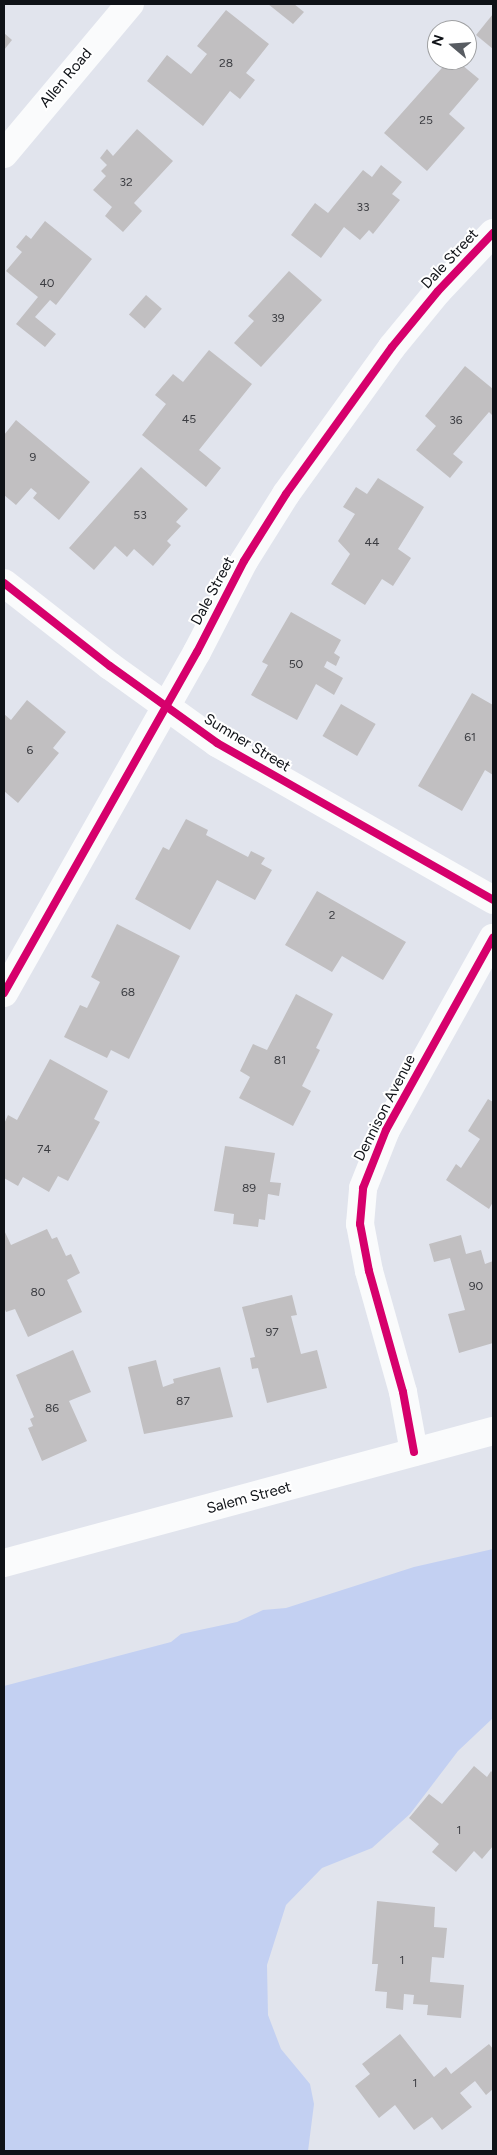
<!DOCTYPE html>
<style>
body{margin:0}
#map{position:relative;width:497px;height:2155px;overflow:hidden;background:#e1e4ed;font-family:Figtree,sans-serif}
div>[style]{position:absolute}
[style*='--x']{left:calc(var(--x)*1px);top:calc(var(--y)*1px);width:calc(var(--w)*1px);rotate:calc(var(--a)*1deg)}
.green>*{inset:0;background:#c3d0f2}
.building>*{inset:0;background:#c1bfc1;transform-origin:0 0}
.street>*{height:28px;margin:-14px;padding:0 14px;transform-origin:14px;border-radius:14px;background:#fafbfc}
.secondary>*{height:28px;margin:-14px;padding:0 14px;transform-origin:14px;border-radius:14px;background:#fafbfc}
.cycleway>*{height:8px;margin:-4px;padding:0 4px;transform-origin:4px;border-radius:4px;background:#d6006c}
span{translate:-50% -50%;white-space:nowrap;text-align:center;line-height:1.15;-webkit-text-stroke:4px #fff;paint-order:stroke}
.number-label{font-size:12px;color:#3c3d42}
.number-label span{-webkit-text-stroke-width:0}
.street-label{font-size:15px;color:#0f1217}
.frame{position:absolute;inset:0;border:5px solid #0f1217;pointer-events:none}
.north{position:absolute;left:427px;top:20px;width:50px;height:50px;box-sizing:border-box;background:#fff;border:1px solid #9fa0a2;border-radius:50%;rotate:288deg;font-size:14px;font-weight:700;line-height:20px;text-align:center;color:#0f1217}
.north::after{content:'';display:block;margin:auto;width:18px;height:22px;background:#585c62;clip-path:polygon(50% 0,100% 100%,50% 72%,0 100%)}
</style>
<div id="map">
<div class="green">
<i style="clip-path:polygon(493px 1549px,493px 1718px,458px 1751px,410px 1814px,372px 1848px,322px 1868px,286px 1905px,267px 1965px,268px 2015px,281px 2049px,310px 2084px,314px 2104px,308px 2151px,4px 2151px,4px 1686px,171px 1642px,181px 1634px,237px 1622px,263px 1610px,286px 1608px,414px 1567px)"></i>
</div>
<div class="building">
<i style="clip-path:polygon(268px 4px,294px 4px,304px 12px,293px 24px)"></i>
<i style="clip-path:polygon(226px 10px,269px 44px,246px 73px,255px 80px,240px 99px,230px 91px,203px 126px,147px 81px,167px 55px,191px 74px,207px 54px,197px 46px)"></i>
<i style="clip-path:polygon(493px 14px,493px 49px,476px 35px)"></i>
<i style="clip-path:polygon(4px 33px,12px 40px,4px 50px)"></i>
<i style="clip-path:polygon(449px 60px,456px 60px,479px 79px,449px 114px,465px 128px,427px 171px,384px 133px)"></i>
<i style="clip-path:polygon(137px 129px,173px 161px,134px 203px,142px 211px,123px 232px,105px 216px,112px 207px,93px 190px,106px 176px,101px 171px,107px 165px,100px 158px,107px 149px,113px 156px)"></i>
<i style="clip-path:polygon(381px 165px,402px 182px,392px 194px,400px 200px,373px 234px,369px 230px,360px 240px,344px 227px,321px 258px,291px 235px,315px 203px,328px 213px,363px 170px,372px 177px)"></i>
<i style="clip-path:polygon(45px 221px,92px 259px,56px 305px,50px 300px,35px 317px,56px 334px,45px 347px,16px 324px,38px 297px,6px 271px,22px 252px,16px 247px,26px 235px,31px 239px)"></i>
<i style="clip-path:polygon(289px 271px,322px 300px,261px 367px,234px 343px,254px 321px,248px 316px)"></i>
<i style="left:146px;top:295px;width:21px;height:26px;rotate:41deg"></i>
<i style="clip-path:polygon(209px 350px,252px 384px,199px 450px,221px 468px,206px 487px,142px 435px,166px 404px,155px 395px,173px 374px,183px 382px)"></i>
<i style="clip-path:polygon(465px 366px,493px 389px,493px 416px,489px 412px,453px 454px,463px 462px,450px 478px,416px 450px,436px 426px,425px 416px)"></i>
<i style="clip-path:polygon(16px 420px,90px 482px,59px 520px,33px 498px,37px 493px,31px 488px,16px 505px,4px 495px,4px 435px)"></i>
<i style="clip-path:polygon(141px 467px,188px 509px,176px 522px,181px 526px,167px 541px,171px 545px,153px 566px,134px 549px,127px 557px,115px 546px,94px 570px,69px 548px)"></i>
<i style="clip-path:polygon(378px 478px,424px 507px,398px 549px,411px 558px,393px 586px,382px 579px,365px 605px,331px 584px,350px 554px,338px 541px,355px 514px,343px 507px,356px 487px,367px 494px)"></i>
<i style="clip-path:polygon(291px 612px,341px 640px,334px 653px,340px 657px,336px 666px,327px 661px,324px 667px,343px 678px,334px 695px,316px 684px,297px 720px,251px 695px,268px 665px,262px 662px)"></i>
<i style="clip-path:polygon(472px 693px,493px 705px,493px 775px,485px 770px,462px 811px,418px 786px)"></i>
<i style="clip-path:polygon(27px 700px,66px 732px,53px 748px,59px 753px,18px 803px,4px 791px,4px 714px,11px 720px)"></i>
<i style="left:341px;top:704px;width:40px;height:37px;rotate:30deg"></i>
<i style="clip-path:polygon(186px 819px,208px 830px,206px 835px,248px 857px,251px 851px,265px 858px,261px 864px,272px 870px,255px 900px,217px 880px,190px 930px,135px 899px,163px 847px,169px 850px)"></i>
<i style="clip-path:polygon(317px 891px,406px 942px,383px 980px,342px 956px,332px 972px,285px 945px)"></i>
<i style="clip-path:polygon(117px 924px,180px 956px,129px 1059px,111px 1050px,107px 1058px,64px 1037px,80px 1005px,87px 1008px,100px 982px,91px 977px)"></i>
<i style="clip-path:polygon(296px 994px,333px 1014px,316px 1048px,320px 1050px,302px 1086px,311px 1091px,293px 1126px,239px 1098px,250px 1077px,240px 1071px,253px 1044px,267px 1050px)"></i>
<i style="clip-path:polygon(50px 1059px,108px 1091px,94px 1119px,100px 1122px,68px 1181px,58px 1176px,49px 1192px,23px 1177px,18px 1186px,4px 1178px,4px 1124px,8px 1115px,17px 1120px)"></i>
<i style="clip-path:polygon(488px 1099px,493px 1102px,493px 1202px,489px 1209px,446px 1180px,456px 1164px,461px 1168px,480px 1139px,468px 1131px)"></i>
<i style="clip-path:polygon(225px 1146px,275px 1153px,270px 1182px,281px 1183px,279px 1196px,268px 1194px,265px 1220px,259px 1219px,258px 1227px,233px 1224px,234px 1214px,214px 1211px)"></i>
<i style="clip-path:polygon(47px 1229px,52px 1239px,57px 1237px,66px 1256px,71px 1254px,80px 1273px,67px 1280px,82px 1312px,28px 1337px,15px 1309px,6px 1312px,4px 1307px,4px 1230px,11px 1245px)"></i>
<i style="clip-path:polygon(461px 1235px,466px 1254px,481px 1250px,485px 1264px,493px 1261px,493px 1343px,459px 1353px,448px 1314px,465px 1310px,450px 1258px,434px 1262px,429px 1244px)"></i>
<i style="clip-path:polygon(292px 1295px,297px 1315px,291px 1316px,301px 1354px,317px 1350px,327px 1388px,267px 1403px,258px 1368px,252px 1369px,250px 1358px,255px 1357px,242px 1307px)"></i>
<i style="clip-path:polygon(73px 1350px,91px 1392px,69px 1401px,87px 1441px,42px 1461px,28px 1428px,33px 1426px,30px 1419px,34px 1417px,16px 1375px)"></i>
<i style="clip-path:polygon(156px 1360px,163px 1387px,174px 1383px,173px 1379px,220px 1367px,233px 1417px,144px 1434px,128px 1367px)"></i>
<i style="clip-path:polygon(474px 1766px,487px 1777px,491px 1771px,493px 1773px,493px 1846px,482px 1859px,474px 1851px,456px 1872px,432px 1852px,439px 1844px,409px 1818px,429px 1794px,442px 1804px)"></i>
<i style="clip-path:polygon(377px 1901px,435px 1907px,434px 1927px,447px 1928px,444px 1958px,432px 1957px,430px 1982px,464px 1985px,461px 2018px,427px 2015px,428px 2005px,413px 2004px,414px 1995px,404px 1994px,403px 2010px,386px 2008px,387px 1992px,375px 1991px,378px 1964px,372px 1964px)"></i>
<i style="clip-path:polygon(400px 2034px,434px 2077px,446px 2067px,451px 2074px,489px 2044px,493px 2049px,493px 2089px,486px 2095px,475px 2081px,460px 2093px,472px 2107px,442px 2130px,432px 2117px,414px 2130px,395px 2105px,379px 2118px,355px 2086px,370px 2074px,362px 2064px)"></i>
</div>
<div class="street">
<i style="--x:4;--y:154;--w:196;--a:-50"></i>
<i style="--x:4;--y:583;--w:135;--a:38.1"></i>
<i style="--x:110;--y:666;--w:132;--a:35.7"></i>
<i style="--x:217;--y:743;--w:318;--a:29.6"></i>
<i style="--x:4;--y:993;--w:392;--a:-60.5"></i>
<i style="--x:197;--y:652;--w:102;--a:-62.7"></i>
<i style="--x:244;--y:561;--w:79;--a:-57.9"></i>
<i style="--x:286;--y:494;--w:181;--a:-54.2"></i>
<i style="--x:392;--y:347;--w:72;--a:-50.6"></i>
<i style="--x:438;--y:291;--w:80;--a:-46.5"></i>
<i style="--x:414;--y:1452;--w:61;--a:-100.4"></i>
<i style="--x:403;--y:1392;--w:126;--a:-105.7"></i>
<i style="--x:369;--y:1271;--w:48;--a:-100.8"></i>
<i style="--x:360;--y:1224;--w:36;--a:-85"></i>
<i style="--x:363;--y:1188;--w:62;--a:-68.4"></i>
<i style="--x:386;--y:1130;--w:220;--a:-60.9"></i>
</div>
<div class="secondary">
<i style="--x:4;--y:1563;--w:507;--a:-15.11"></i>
</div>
<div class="cycleway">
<i style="--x:4;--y:583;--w:135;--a:38.1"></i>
<i style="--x:110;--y:666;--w:132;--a:35.7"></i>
<i style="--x:217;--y:743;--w:318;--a:29.6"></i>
<i style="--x:4;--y:993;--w:392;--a:-60.5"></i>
<i style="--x:197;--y:652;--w:102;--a:-62.7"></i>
<i style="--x:244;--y:561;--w:79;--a:-57.9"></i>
<i style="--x:286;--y:494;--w:181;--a:-54.2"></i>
<i style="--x:392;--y:347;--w:72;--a:-50.6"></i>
<i style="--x:438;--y:291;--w:80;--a:-46.5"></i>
<i style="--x:414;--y:1452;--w:61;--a:-100.4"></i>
<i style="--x:403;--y:1392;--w:126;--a:-105.7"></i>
<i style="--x:369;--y:1271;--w:48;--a:-100.8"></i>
<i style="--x:360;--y:1224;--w:36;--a:-85"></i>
<i style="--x:363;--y:1188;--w:62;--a:-68.4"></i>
<i style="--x:386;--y:1130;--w:220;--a:-60.9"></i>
</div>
<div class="number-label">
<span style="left:226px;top:64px">28</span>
<span style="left:426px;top:121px">25</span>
<span style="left:126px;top:183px">32</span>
<span style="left:363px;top:208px">33</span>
<span style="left:47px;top:284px">40</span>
<span style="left:278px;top:319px">39</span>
<span style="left:189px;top:420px">45</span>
<span style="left:456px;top:421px">36</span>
<span style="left:33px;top:458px">9</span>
<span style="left:140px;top:516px">53</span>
<span style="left:372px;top:543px">44</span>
<span style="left:296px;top:665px">50</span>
<span style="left:470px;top:738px">61</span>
<span style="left:30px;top:751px">6</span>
<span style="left:332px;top:916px">2</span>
<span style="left:128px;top:993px">68</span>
<span style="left:280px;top:1061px">81</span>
<span style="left:44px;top:1150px">74</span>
<span style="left:249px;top:1189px">89</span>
<span style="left:476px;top:1287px">90</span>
<span style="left:38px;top:1293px">80</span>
<span style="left:272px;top:1333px">97</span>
<span style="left:183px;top:1402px">87</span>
<span style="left:52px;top:1409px">86</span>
<span style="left:459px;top:1831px">1</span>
<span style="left:402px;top:1961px">1</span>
<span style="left:415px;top:2084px">1</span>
</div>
<div class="street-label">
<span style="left:66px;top:78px;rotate:-50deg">Allen Road</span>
<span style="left:450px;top:259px;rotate:-47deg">Dale Street</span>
<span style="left:213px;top:591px;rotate:-62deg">Dale Street</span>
<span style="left:247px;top:743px;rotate:31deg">Sumner Street</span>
<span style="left:385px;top:1108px;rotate:-63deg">Dennison Avenue</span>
<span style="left:249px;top:1498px;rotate:-15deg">Salem Street</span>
</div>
<div class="frame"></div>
<div class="north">N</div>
</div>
